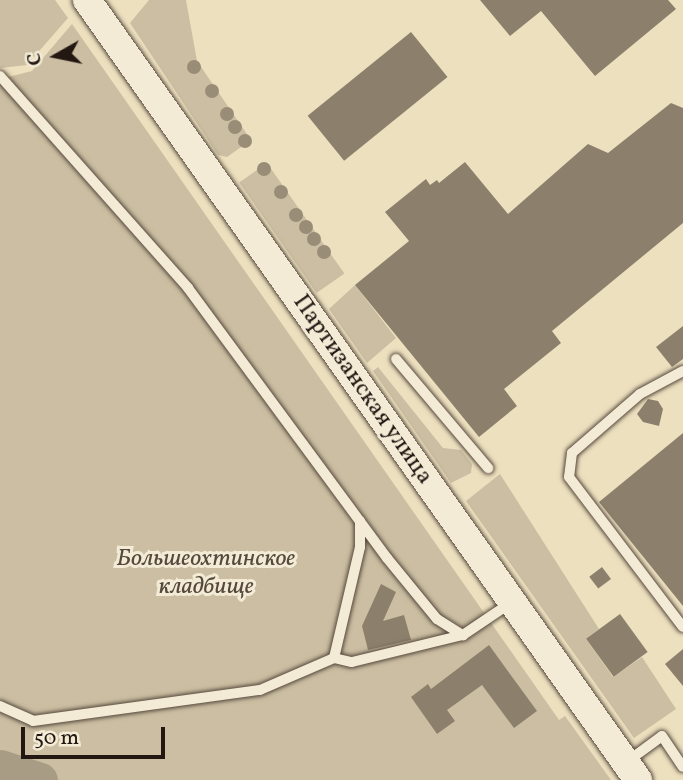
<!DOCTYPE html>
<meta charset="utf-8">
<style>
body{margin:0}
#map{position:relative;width:683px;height:780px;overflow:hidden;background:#ede0bf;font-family:Vollkorn,serif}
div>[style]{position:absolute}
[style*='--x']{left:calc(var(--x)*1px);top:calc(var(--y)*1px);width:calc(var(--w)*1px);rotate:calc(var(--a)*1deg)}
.green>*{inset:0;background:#cbbea2;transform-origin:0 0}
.river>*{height:35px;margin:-17.5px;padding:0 17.5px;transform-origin:17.5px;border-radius:17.5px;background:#a89c84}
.building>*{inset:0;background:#8c806c;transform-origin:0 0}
.roads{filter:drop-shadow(0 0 2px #56493d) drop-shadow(0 0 2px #56493d)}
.lane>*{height:10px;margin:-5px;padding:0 5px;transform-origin:5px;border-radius:5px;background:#f3ebd5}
.secondary>*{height:28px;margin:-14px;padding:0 14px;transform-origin:14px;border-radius:14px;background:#f3ebd5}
.trees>*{width:14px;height:14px;margin:-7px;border-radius:50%;background:#998d78}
span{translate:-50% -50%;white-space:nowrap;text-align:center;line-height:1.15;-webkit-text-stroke:6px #f3ebd5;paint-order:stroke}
.street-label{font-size:24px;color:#231712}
.park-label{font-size:24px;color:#55493d;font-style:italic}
.north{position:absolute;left:21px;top:21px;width:70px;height:70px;-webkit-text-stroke:5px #f3ebd5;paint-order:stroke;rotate:261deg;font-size:19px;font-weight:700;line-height:28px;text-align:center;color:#231712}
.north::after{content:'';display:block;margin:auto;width:24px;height:32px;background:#231712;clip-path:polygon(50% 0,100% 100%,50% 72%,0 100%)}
.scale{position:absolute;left:21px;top:727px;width:144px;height:32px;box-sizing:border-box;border:4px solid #231712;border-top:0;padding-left:9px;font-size:21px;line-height:24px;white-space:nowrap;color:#231712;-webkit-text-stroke:5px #f3ebd5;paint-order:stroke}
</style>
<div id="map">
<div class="green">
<i style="clip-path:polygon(0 0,55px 0,68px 18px,27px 65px,0 68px)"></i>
<i style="clip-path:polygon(149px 0,186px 0,197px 61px,251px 140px,227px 157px,218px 155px,130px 23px)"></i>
<i style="clip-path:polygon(72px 24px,559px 720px,565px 716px,611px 780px,0 780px,0 79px,32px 71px)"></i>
<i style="left:267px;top:163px;width:135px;height:34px;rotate:55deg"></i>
<i style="clip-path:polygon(355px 285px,396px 338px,367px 363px,329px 309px)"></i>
<i style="clip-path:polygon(378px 367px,443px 448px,461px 450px,472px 464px,471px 473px,451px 483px,373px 371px)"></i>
<i style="clip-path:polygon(500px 474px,599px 629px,586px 639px,613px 677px,642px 657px,676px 709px,634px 738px,466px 501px)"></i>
</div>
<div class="river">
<i style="--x:0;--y:767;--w:42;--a:18"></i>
</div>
<div class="building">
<i style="clip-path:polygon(480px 0,668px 0,676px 9px,595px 76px,541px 11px,510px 36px)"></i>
<i style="left:411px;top:32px;width:58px;height:133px;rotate:51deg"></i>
<i style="clip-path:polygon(671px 103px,683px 108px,683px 223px,552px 331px,561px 343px,504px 389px,517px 406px,479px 437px,355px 285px,409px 241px,385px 212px,426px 179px,430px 185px,437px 180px,439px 183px,465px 162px,508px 214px,588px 144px,608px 153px)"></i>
<i style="clip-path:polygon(683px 326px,683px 359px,672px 367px,656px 347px)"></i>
<i style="clip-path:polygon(648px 399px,658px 401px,663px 409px,659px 426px,643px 422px,637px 414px)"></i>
<i style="clip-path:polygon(683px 433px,683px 606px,599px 502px)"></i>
<i style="left:602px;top:567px;width:15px;height:16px;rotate:53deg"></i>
<i style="clip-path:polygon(381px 584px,396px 592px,383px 621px,404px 615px,411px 640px,368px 650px,362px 626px)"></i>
<i style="left:620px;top:614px;width:47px;height:42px;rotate:54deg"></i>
<i style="clip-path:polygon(489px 645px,537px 711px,514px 728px,482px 685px,447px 710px,455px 721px,437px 734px,411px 697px,428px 684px,431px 689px)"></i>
<i style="clip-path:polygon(683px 649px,683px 686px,665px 664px)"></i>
</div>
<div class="roads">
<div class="lane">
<i style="--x:0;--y:76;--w:283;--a:48.4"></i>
<i style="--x:188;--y:288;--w:335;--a:53.6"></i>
<i style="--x:387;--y:558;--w:79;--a:50.7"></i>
<i style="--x:437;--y:619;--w:31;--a:32"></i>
<i style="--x:396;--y:359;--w:143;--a:49.8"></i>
<i style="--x:683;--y:371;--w:49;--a:151.9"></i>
<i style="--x:640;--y:394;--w:90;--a:139.1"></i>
<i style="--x:572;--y:453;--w:24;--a:97"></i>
<i style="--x:569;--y:477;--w:188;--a:52.8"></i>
<i style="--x:334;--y:658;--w:114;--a:-76.8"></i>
<i style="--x:360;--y:547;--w:26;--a:-90"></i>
<i style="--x:0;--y:706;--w:36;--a:24"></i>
<i style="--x:33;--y:721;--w:229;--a:-7.8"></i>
<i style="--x:260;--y:690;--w:81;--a:-23.4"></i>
<i style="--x:334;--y:658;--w:18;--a:13"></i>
<i style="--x:352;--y:662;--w:114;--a:-13.7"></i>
<i style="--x:463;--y:635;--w:59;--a:-34"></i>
<i style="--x:628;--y:761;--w:42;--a:-36.3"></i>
<i style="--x:662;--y:736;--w:37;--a:56"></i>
</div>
<div class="secondary">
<i style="--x:87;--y:0;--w:955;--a:54.76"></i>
</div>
</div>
<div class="trees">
<i style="left:194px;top:67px"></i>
<i style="left:212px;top:91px"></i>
<i style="left:227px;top:114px"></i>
<i style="left:235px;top:127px"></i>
<i style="left:245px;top:141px"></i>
<i style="left:264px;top:169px"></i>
<i style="left:281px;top:192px"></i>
<i style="left:296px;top:215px"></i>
<i style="left:306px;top:227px"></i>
<i style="left:314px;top:239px"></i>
<i style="left:324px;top:252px"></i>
</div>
<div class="street-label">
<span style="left:362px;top:390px;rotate:55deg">Партизанская улица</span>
</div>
<div class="park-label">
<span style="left:206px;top:574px">Большеохтинское<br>кладбище</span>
</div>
<div class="north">С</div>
<div class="scale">50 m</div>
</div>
